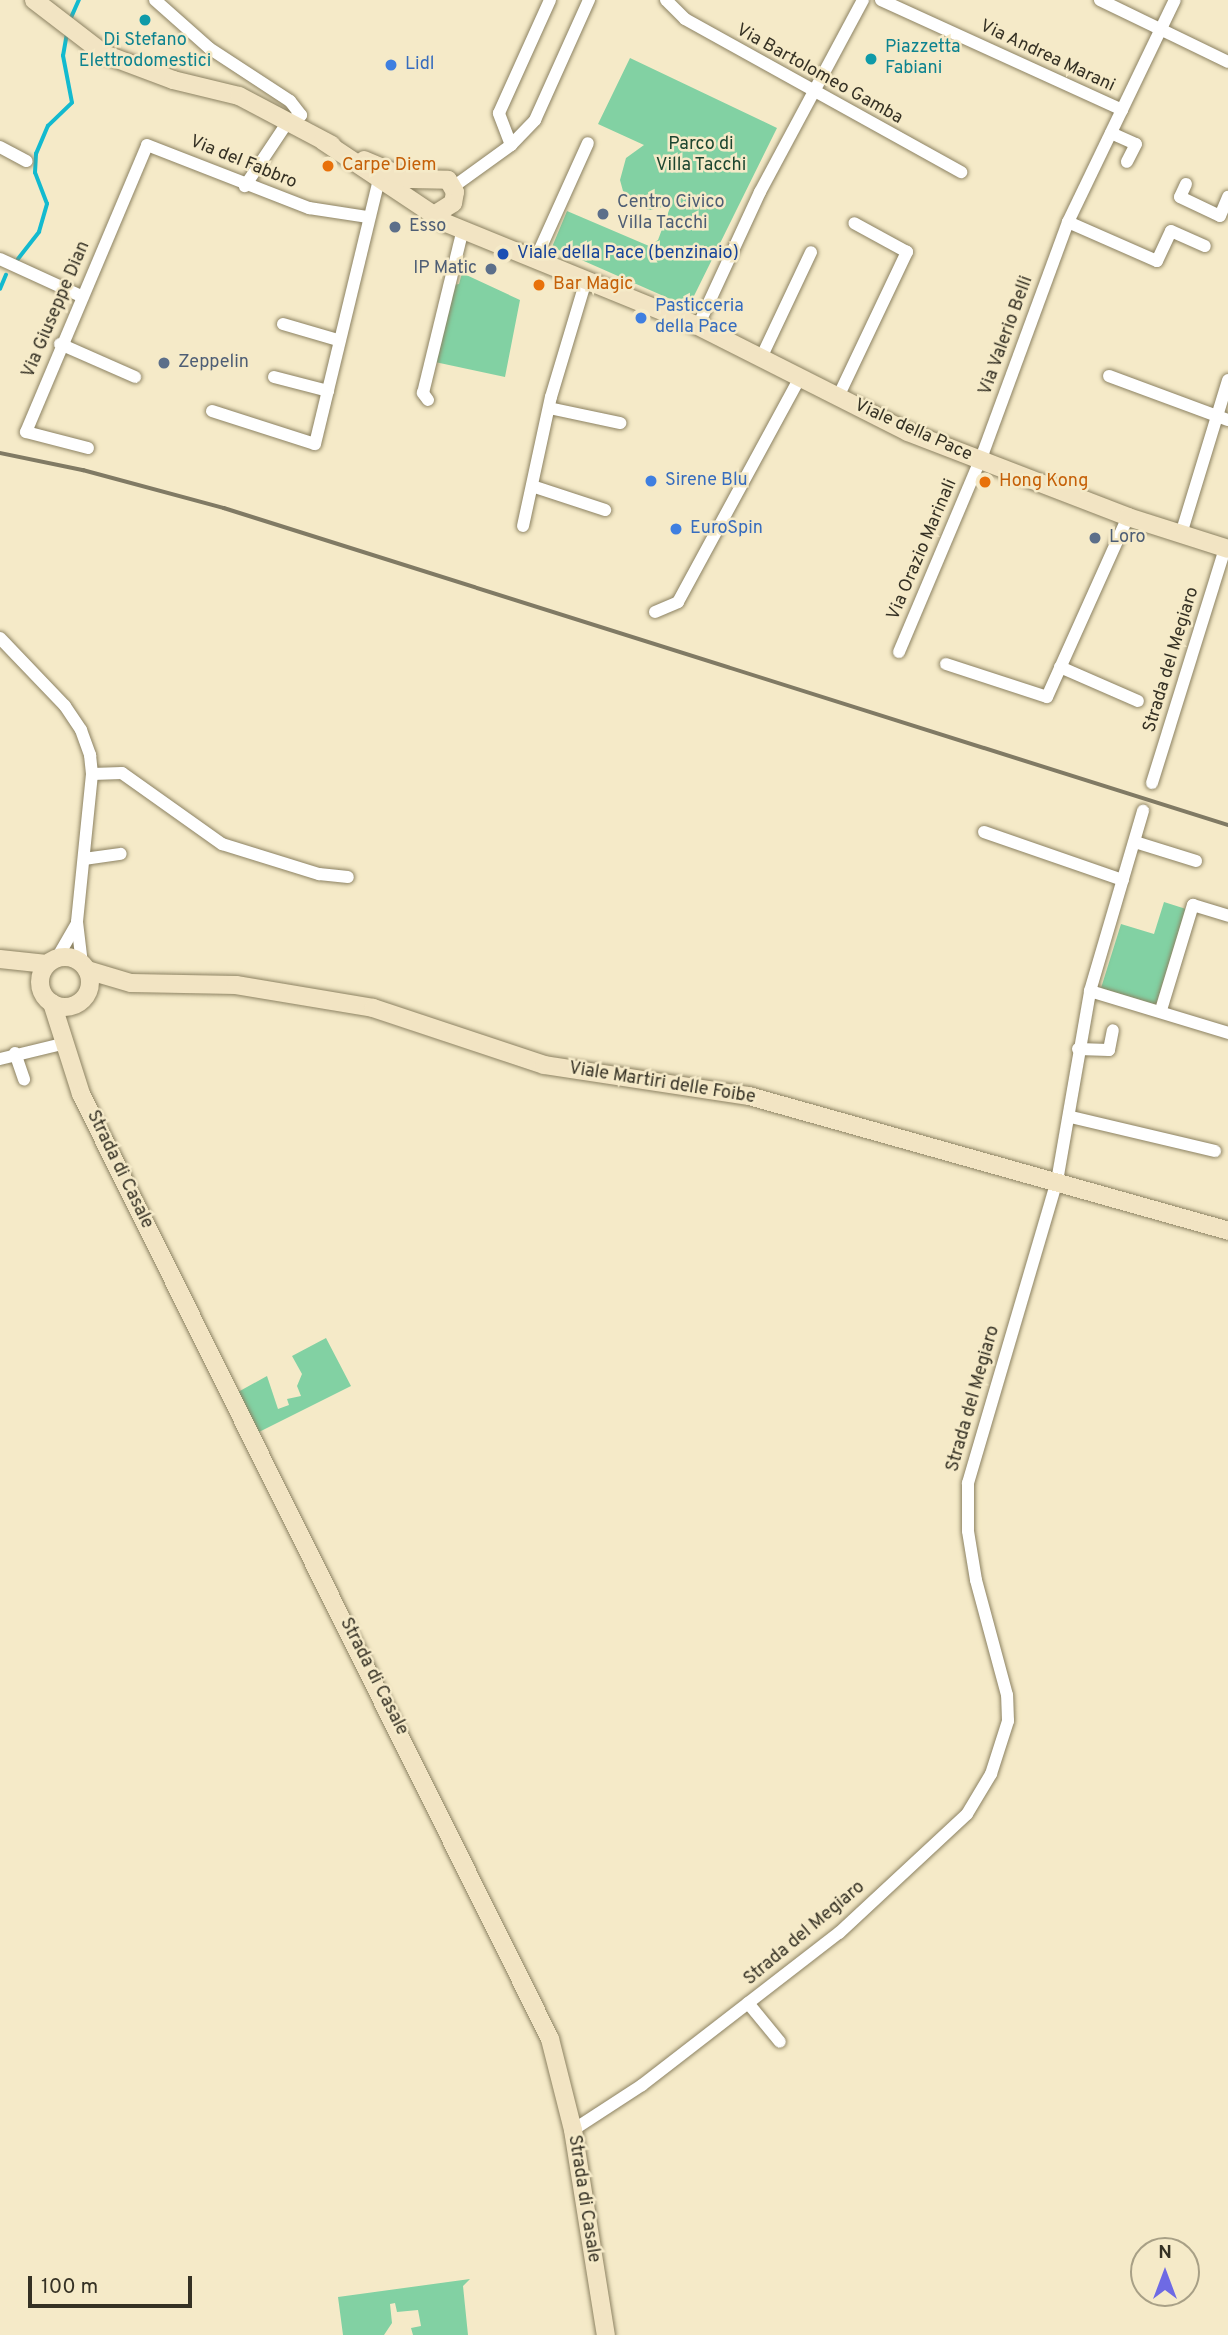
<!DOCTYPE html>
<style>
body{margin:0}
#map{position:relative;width:1228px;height:2335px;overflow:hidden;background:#f5eac8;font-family:Overpass,sans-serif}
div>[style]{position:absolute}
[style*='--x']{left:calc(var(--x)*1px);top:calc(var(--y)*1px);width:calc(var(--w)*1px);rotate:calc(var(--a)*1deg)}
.green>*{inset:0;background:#82d1a3}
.stream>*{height:3.5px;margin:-1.75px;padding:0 1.75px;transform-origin:1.75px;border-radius:1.75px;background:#13bacf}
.roads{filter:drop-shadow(0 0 2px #8c8262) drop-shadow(0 0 2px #8c8262)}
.street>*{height:12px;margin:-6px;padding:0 6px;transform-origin:6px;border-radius:6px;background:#fff}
.secondary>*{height:18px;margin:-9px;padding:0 9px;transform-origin:9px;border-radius:9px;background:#f2e4c3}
.secondary>.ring{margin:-9px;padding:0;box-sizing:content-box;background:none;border:18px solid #f2e4c3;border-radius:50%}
.rail>*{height:3.5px;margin:-1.75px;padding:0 1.75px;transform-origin:1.75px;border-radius:1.75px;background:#807a64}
.dots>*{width:19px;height:19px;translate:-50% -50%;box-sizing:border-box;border:4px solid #f5eac8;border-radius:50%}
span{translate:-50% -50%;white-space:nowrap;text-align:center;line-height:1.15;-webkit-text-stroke:5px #f5eac8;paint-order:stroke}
.culture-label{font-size:18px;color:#0d838f}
.left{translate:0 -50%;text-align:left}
.street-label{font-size:18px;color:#353124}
.shop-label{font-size:18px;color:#366cbe}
.park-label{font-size:18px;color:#1d4630}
.food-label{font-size:18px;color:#c56008}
.service-label{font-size:18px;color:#4e5e75}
.right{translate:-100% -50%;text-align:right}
.transit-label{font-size:18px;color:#164399}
.north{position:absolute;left:1130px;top:2237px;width:70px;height:70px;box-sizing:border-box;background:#f5eac8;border:2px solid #a8a086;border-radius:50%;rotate:0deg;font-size:19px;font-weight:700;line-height:28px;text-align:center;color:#353124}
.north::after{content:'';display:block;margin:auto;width:24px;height:32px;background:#6e6ae4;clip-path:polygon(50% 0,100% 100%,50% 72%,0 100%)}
.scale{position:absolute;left:28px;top:2276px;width:164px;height:32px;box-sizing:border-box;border:4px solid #353124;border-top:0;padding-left:9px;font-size:21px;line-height:24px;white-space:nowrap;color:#353124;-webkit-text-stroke:5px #f5eac8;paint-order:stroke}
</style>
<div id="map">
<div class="green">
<i style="clip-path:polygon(630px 58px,777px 128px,691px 302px,684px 305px,552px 247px,567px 211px,649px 246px,658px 240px,671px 205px,650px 210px,639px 207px,623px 191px,620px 180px,626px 158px,644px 145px,598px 124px)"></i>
<i style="clip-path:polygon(462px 273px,520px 300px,505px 377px,435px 362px,453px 285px,459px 284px)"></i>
<i style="clip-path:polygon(1164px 902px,1186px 909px,1156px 1005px,1101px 988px,1121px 924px,1154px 934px)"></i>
<i style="clip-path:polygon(326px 1338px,351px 1386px,257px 1433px,238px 1392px,267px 1376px,278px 1409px,289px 1405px,287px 1399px,301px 1396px,297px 1386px,302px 1374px,292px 1356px)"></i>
<i style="clip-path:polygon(470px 2279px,463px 2286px,468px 2335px,413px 2335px,411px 2328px,421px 2326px,418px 2310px,397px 2312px,395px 2303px,390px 2304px,392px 2323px,384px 2335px,343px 2335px,338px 2297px)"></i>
</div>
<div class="stream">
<i style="--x:70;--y:20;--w:22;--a:-66"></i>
<i style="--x:18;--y:259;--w:34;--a:-52"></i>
<i style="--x:39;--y:232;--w:29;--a:-74"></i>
<i style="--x:47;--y:204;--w:33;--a:-111"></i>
<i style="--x:35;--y:173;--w:19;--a:-87"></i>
<i style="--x:36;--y:154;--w:30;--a:-67"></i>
<i style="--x:48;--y:126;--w:33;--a:-44"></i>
<i style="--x:72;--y:103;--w:48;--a:-100.8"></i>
<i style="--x:63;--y:56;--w:22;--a:-80"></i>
<i style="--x:0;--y:289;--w:15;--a:-67"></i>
</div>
<div class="roads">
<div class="street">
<i style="--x:155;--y:0;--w:72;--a:41.6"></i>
<i style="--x:209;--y:48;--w:97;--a:33.2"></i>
<i style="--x:290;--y:101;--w:18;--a:52"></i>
<i style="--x:301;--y:115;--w:16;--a:150"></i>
<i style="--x:287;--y:123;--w:76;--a:123.7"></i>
<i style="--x:666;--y:0;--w:27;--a:45"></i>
<i style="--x:685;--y:19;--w:316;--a:29"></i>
<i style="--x:881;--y:0;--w:265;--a:24.5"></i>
<i style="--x:1100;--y:0;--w:142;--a:25.8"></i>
<i style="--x:1111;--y:133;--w:27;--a:24"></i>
<i style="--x:1136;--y:144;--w:20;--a:117"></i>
<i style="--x:511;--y:145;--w:34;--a:-111"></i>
<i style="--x:499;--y:113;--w:124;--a:-65.7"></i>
<i style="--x:0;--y:147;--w:30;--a:28"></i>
<i style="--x:1186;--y:184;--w:14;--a:115"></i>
<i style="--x:1180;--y:197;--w:44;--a:25.4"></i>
<i style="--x:1220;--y:216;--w:21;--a:-67"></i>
<i style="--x:453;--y:187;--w:72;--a:-35.9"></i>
<i style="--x:511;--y:145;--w:35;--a:-46"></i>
<i style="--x:535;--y:120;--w:132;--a:-65.8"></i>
<i style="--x:1068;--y:222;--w:97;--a:23.7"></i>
<i style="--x:1157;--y:261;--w:33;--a:-65"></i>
<i style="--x:1171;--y:231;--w:37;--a:24"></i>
<i style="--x:536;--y:258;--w:126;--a:-65.7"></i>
<i style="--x:0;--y:259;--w:89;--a:24.6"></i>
<i style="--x:283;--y:324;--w:57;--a:16.2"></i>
<i style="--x:698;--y:326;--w:148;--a:-65.2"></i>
<i style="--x:760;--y:192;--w:218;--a:-61.8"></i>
<i style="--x:60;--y:344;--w:82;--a:23.7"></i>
<i style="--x:761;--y:358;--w:117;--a:-64.7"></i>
<i style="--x:1109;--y:376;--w:127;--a:20.3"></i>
<i style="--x:274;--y:377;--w:56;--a:14.5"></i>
<i style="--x:838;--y:397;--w:161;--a:-64.6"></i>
<i style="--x:907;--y:252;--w:60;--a:-151.3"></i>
<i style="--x:428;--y:400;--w:9;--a:-126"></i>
<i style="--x:423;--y:393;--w:169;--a:-76.3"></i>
<i style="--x:549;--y:408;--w:73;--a:11.9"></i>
<i style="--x:212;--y:411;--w:108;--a:17.8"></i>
<i style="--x:315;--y:444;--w:280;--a:-76.4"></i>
<i style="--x:88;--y:448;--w:64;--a:-165.5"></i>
<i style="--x:26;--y:432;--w:311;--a:-67.1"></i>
<i style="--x:147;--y:145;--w:174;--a:21.3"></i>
<i style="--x:309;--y:208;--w:60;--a:8.7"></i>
<i style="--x:532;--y:486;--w:77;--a:18.2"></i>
<i style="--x:523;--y:526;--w:132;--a:-77.8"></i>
<i style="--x:551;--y:397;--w:122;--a:-73.3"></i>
<i style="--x:1181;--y:534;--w:161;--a:-73"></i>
<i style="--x:655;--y:612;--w:25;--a:-23"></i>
<i style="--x:678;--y:602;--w:256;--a:-61.5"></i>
<i style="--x:0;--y:638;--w:94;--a:46.3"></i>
<i style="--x:65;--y:706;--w:29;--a:56"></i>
<i style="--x:81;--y:730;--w:27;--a:70"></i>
<i style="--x:90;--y:755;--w:19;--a:84"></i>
<i style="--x:92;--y:774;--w:149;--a:95.8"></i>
<i style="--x:77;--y:922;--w:42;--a:83.2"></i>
<i style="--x:899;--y:652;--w:216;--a:-67.1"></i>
<i style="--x:983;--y:453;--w:246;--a:-69.8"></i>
<i style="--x:1068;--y:222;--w:246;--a:-64.3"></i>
<i style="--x:946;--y:664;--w:106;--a:18.1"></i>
<i style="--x:1047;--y:697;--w:197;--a:-65.8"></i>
<i style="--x:1060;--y:667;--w:85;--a:23.6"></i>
<i style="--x:92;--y:774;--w:30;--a:-2"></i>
<i style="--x:122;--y:773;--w:123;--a:35.4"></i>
<i style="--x:222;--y:844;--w:102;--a:17.2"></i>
<i style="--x:319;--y:874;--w:29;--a:6"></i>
<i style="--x:1152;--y:783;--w:246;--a:-72.7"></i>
<i style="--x:984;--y:832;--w:147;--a:19.1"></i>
<i style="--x:1135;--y:842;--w:64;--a:17.3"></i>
<i style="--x:84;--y:859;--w:37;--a:-8"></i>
<i style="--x:57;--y:958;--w:38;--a:-60"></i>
<i style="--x:1090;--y:991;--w:144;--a:16.9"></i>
<i style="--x:1161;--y:1010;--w:110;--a:-73.1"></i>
<i style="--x:1193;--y:905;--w:37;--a:17"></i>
<i style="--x:1078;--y:1049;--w:31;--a:2"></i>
<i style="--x:1109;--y:1050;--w:20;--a:-79"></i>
<i style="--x:15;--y:1053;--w:28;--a:71"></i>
<i style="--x:0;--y:1059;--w:68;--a:-13.6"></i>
<i style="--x:1071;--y:1117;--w:148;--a:13.3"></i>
<i style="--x:748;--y:2003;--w:50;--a:50.6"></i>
<i style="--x:573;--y:2130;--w:82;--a:-33.1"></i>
<i style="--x:642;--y:2085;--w:249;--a:-37.7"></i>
<i style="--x:839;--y:1933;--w:175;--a:-42.9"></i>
<i style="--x:967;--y:1814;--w:47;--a:-59"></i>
<i style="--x:991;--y:1774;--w:56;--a:-72.2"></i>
<i style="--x:1008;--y:1721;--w:26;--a:-92"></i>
<i style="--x:1007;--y:1695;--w:119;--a:-105.1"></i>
<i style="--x:976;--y:1580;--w:50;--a:-99.3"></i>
<i style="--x:968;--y:1531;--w:48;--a:-90"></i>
<i style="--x:968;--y:1483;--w:315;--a:-73.6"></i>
<i style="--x:1057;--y:1181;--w:193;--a:-80.1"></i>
<i style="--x:1090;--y:991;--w:188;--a:-73.6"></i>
</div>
<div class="secondary">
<i style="--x:34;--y:0;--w:88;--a:37.6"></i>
<i style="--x:104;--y:54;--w:74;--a:20.6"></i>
<i style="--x:173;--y:80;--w:68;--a:13.6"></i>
<i style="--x:239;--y:96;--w:105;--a:27.8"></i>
<i style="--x:323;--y:141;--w:148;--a:33.7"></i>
<i style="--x:446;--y:223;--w:272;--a:22.2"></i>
<i style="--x:698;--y:326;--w:235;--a:26.8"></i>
<i style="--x:908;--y:432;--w:236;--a:21.1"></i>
<i style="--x:1128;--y:517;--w:105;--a:17.7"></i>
<i style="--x:364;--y:160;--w:49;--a:22.9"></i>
<i style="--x:409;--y:179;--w:39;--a:1"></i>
<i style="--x:448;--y:180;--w:14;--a:60"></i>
<i style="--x:455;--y:192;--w:11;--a:100"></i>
<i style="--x:453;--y:203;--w:19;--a:148"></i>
<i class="ring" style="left:40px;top:957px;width:32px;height:32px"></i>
<i style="--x:0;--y:959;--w:47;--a:6.1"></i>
<i style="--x:87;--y:970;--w:46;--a:16.5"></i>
<i style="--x:131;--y:983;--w:105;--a:1.1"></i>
<i style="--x:236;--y:985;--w:139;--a:9.5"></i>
<i style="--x:373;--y:1008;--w:180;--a:18.4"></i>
<i style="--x:544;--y:1065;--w:207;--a:8.6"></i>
<i style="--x:749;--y:1096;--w:498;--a:15.7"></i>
<i style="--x:52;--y:1003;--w:96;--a:72.3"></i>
<i style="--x:81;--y:1094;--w:1055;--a:63.6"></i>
<i style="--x:550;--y:2039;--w:94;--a:75.8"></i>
<i style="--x:573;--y:2130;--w:208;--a:80.9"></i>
</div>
</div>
<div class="rail">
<i style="--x:0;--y:453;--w:85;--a:11.6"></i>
<i style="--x:83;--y:470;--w:146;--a:15.1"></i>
<i style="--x:224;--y:508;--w:1053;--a:17.52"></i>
</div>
<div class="dots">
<i style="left:145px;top:20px;background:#0f9aa8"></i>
<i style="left:871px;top:59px;background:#0f9aa8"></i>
<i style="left:391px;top:65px;background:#3f7fe0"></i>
<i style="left:328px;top:166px;background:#e8710a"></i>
<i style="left:603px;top:214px;background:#5c6f8a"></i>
<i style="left:395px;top:227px;background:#5c6f8a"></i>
<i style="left:503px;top:254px;background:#1a4fb4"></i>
<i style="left:491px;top:269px;background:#5c6f8a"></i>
<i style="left:539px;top:285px;background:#e8710a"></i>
<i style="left:641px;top:318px;background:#3f7fe0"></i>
<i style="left:164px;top:363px;background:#5c6f8a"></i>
<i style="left:651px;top:481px;background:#3f7fe0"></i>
<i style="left:985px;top:482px;background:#e8710a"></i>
<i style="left:676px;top:529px;background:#3f7fe0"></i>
<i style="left:1095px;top:538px;background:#5c6f8a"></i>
</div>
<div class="culture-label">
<span style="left:145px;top:52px">Di Stefano<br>Elettrodomestici</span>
<span class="left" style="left:885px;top:59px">Piazzetta<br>Fabiani</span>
</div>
<div class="street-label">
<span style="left:1047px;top:57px;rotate:25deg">Via Andrea Marani</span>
<span style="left:819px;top:75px;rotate:29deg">Via Bartolomeo Gamba</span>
<span style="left:243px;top:163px;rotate:22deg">Via del Fabbro</span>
<span style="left:57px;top:310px;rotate:-67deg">Via Giuseppe Dian</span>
<span style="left:1007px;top:336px;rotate:-70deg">Via Valerio Belli</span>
<span style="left:913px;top:431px;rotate:24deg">Viale della Pace</span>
<span style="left:923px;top:550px;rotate:-67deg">Via Orazio Marinali</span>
<span style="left:1172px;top:660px;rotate:-73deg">Strada del Megiaro</span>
<span style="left:662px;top:1084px;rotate:9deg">Viale Martiri delle Foibe</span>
<span style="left:119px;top:1170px;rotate:64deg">Strada di Casale</span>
<span style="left:974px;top:1399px;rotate:-74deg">Strada del Megiaro</span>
<span style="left:373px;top:1677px;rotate:63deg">Strada di Casale</span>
<span style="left:805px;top:1934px;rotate:-40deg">Strada del Megiaro</span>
<span style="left:583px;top:2199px;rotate:81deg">Strada di Casale</span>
</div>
<div class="shop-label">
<span class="left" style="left:405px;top:65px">Lidl</span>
<span class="left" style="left:655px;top:318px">Pasticceria<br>della Pace</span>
<span class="left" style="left:665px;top:481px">Sirene Blu</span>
<span class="left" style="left:690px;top:529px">EuroSpin</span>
</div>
<div class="park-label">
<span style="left:701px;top:156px">Parco di<br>Villa Tacchi</span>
</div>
<div class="food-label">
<span class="left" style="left:342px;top:166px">Carpe Diem</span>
<span class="left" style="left:553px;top:285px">Bar Magic</span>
<span class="left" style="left:999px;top:482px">Hong Kong</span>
</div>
<div class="service-label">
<span class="left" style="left:617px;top:214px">Centro Civico<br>Villa Tacchi</span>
<span class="left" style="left:409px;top:227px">Esso</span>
<span class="right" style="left:477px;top:269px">IP Matic</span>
<span class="left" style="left:178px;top:363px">Zeppelin</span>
<span class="left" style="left:1109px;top:538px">Loro</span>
</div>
<div class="transit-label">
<span class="left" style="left:517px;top:254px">Viale della Pace (benzinaio)</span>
</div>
<div class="north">N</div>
<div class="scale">100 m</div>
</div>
